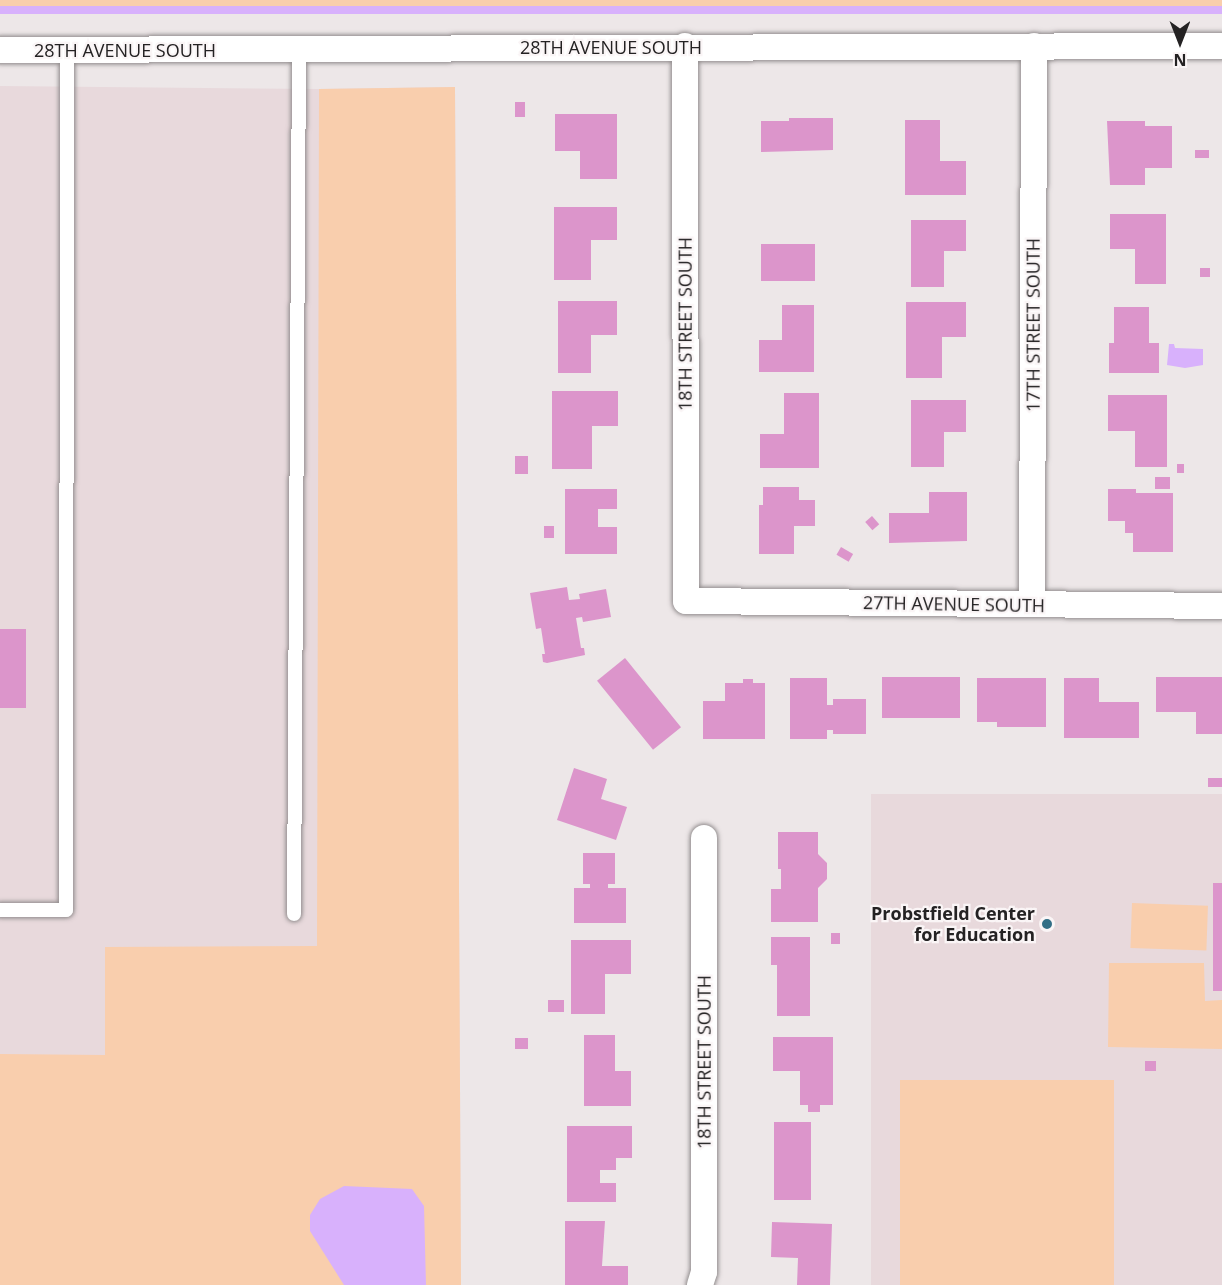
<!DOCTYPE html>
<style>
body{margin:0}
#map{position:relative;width:1222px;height:1285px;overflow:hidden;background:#ede7e8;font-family:"Open Sans",sans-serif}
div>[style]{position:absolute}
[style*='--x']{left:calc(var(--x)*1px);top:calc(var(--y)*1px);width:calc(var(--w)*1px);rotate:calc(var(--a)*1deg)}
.built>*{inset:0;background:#e8d9dc;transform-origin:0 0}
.green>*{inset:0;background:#f9cead;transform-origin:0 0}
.water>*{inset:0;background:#d8b1fc}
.stream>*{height:8px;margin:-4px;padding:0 4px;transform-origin:4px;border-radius:4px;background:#d8b1fc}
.building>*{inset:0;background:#dc95cb;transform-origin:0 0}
.roads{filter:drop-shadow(0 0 2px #938e8f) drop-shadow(0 0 2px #938e8f)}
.lane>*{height:14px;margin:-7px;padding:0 7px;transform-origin:7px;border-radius:7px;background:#fff}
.street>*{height:26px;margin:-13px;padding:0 13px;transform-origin:13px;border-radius:13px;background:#fff}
.dots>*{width:16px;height:16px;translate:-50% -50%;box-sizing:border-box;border:3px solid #faf5f6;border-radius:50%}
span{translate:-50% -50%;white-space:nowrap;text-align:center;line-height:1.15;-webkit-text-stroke:4.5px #faf5f6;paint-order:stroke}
.street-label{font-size:18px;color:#242223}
.poi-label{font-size:18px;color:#242223;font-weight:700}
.right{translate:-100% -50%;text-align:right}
.north{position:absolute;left:1150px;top:12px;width:60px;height:60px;-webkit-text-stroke:4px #faf5f6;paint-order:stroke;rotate:180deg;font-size:16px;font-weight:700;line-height:24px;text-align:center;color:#242223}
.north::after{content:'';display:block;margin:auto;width:21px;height:27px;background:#242223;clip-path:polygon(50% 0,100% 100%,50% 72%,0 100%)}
</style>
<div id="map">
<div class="built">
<i style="clip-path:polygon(0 86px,319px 89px,455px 87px,461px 1285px,0 1285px)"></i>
<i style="left:1222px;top:794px;width:491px;height:351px;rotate:90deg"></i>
</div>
<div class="green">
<i style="left:0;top:0;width:1222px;height:7px"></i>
<i style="clip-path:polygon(455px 87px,461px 1285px,0 1285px,0 1054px,105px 1055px,105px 947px,317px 946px,319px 89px)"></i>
<i style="left:1132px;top:903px;width:76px;height:45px;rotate:2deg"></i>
<i style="clip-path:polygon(1109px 963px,1204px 963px,1205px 1001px,1222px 1000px,1222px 1049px,1108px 1047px)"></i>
<i style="left:1114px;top:1080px;width:205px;height:214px;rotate:90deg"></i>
</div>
<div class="water">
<i style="clip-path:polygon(1169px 344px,1174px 344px,1175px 348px,1203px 349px,1203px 365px,1185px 368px,1167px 365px)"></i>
<i style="clip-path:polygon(344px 1186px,412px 1189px,424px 1206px,426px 1285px,344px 1285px,310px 1231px,310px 1215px,320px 1199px)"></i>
</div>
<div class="stream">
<i style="--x:0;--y:10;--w:1222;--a:0"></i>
</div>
<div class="building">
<i style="left:515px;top:102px;width:10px;height:15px"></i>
<i style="clip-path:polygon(555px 114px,617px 114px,617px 179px,580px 179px,580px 151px,555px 151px)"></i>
<i style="clip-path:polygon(789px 118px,833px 118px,833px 150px,761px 152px,761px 121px,789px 121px)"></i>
<i style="clip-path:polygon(905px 120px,940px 120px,940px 161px,966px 161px,966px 195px,905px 195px)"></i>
<i style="clip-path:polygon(1107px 121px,1145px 121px,1145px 126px,1172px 126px,1172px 168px,1145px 168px,1145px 185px,1110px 185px)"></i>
<i style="left:1195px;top:150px;width:14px;height:8px"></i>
<i style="clip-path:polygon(554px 207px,617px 207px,617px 240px,591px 240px,591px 280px,554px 280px)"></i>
<i style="clip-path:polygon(1110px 214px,1166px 214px,1166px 284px,1135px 284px,1135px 249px,1110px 249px)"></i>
<i style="clip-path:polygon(911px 220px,966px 220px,966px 251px,944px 251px,944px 287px,911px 287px)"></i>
<i style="left:761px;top:244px;width:54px;height:37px"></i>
<i style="left:1200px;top:268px;width:10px;height:9px"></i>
<i style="clip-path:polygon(558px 301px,617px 301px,617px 335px,591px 335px,591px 373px,558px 373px)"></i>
<i style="clip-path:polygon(906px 302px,966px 302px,966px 337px,942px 337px,942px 378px,906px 378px)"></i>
<i style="clip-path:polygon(782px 305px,814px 305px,814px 372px,759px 372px,759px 340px,782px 340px)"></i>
<i style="clip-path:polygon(1114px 307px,1149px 307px,1149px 343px,1159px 343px,1159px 373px,1109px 373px,1109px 343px,1114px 343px)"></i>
<i style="clip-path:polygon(552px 391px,618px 391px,618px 426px,592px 426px,592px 469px,552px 469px)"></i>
<i style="clip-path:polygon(784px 393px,819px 393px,819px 468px,760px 468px,760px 434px,784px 434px)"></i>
<i style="clip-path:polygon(1108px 395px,1167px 395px,1167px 467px,1135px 467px,1135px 431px,1108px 431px)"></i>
<i style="clip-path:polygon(911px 400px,966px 400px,966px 432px,944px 432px,944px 467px,911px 467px)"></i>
<i style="left:515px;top:456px;width:13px;height:18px"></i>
<i style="left:1177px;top:464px;width:7px;height:9px"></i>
<i style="left:1155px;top:477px;width:15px;height:12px"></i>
<i style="clip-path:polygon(763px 487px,799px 487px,799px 500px,815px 500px,815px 526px,794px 526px,794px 554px,759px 554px,759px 505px,763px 505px)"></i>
<i style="clip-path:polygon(565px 489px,617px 489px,617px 509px,598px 509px,598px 527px,617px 527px,617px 554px,565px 554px)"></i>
<i style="clip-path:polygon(1108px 489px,1136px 489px,1136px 493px,1173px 493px,1173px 552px,1133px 552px,1133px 533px,1125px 533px,1125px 521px,1108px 521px)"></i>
<i style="clip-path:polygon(929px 492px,967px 492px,967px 541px,889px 543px,889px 513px,929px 513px)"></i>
<i style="left:872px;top:516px;width:11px;height:9px;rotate:49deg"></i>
<i style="left:544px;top:526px;width:10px;height:12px"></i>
<i style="left:841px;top:547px;width:14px;height:9px;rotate:30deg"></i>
<i style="clip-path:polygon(567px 587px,569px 600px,580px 599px,579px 594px,606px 589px,611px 617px,583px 622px,582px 617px,576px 618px,581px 648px,584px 648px,585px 655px,547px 663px,543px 662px,542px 654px,545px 654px,541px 628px,536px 629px,530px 593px)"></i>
<i style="left:0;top:629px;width:26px;height:79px"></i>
<i style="left:625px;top:658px;width:89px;height:36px;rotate:51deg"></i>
<i style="left:882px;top:677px;width:78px;height:41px"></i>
<i style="clip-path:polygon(1156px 677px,1222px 677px,1222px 734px,1196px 734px,1196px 712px,1156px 712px)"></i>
<i style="clip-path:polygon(790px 678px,827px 678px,827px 705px,833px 705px,833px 699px,866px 699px,866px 734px,833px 734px,833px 730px,827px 730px,827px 739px,790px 739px)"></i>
<i style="clip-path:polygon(977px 678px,1046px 678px,1046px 727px,997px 727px,997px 722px,977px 722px)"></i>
<i style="clip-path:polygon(1064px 678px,1099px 678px,1099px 702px,1139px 702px,1139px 738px,1064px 738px)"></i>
<i style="clip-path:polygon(743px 679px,753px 679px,753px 683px,765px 683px,765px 739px,703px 739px,703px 701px,725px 701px,725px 683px,743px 683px)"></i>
<i style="clip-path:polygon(574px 768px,607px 779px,601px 799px,627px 807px,616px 840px,557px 820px)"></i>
<i style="left:1208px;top:778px;width:14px;height:9px"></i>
<i style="clip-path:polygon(778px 832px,818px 832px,818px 854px,827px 863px,827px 879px,818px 888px,818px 922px,771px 922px,771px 889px,781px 889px,781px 869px,778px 869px)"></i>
<i style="clip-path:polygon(583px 853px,615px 853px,615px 884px,608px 884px,608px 888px,626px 888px,626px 923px,574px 923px,574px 888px,590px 888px,590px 884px,583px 884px)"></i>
<i style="left:1213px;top:883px;width:9px;height:108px"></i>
<i style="left:831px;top:933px;width:9px;height:11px"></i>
<i style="clip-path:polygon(771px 937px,810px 937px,810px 1016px,777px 1016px,777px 965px,771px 965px)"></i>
<i style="clip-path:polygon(571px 940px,631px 940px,631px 974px,605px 974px,605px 1014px,571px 1014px)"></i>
<i style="left:548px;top:1000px;width:16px;height:12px"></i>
<i style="clip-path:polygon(584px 1035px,615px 1035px,615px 1071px,631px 1071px,631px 1106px,584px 1106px)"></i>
<i style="clip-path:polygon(773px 1037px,833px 1037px,833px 1105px,820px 1105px,820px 1112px,808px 1112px,808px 1105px,800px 1105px,800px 1071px,773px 1071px)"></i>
<i style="left:515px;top:1038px;width:13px;height:11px"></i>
<i style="left:1145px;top:1061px;width:11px;height:10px"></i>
<i style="left:774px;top:1122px;width:37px;height:78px"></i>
<i style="clip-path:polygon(567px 1126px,632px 1126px,632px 1158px,616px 1158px,616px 1170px,600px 1170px,600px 1183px,616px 1183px,616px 1202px,567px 1202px)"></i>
<i style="clip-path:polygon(565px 1221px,605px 1221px,602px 1266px,628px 1266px,628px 1285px,565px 1285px)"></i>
<i style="clip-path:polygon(772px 1222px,832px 1224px,830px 1285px,797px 1285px,798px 1258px,771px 1257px)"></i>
</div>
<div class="roads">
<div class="lane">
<i style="--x:0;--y:910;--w:66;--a:0"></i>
<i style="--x:66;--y:910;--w:860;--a:-89.93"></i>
<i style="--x:294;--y:914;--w:865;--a:-89.67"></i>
</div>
<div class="street">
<i style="--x:685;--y:46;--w:555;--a:89.9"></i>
<i style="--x:686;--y:601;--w:536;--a:0.53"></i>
<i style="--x:0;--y:50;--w:1222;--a:-0.19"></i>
<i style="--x:1032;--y:604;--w:558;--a:-89.79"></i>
<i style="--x:700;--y:1285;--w:14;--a:-73"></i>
<i style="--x:704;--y:1272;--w:434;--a:-90"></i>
</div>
</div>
<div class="dots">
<i style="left:1047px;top:924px;background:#326f86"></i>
</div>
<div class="street-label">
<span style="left:611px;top:47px">28TH AVENUE SOUTH</span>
<span style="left:125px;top:50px">28TH AVENUE SOUTH</span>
<span style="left:685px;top:324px;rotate:-90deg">18TH STREET SOUTH</span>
<span style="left:1033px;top:325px;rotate:-90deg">17TH STREET SOUTH</span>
<span style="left:954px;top:604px;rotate:1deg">27TH AVENUE SOUTH</span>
<span style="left:704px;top:1062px;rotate:-90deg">18TH STREET SOUTH</span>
</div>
<div class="poi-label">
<span class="right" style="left:1035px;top:924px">Probstfield Center<br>for Education</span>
</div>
<div class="north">N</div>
</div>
